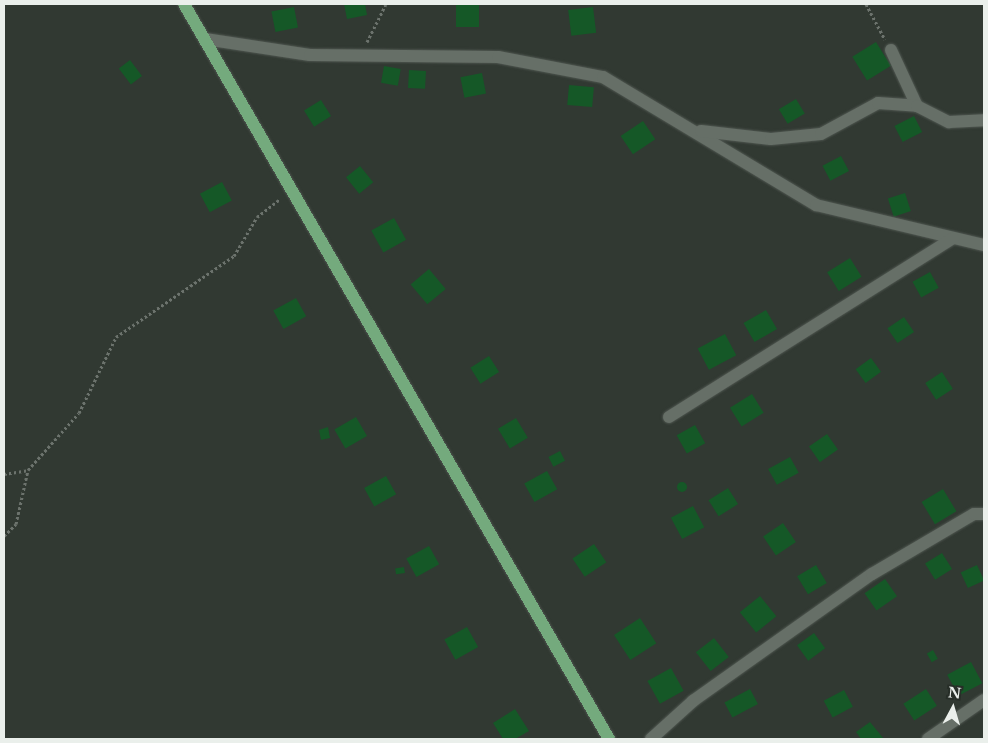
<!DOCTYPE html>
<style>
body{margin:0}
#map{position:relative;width:988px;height:743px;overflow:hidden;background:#313932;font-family:"Libre Baskerville",serif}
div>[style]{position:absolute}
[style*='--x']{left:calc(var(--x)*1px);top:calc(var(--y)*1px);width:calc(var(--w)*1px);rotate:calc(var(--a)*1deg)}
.building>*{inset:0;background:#155827;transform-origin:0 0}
.round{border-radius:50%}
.path>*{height:3px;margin-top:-1.5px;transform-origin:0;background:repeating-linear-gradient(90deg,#6c736d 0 2.5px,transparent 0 5px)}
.roads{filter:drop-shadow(0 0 1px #4f5650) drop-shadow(0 0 1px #4f5650)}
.minor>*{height:12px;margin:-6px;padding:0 6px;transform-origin:6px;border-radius:6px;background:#666f67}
.major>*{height:12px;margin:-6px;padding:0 6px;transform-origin:6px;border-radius:6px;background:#74aa7d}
span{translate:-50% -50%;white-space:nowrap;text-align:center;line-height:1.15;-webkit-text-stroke:5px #272e28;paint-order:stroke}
.frame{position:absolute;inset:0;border:5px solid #eaefeb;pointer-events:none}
.north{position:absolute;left:928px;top:683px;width:50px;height:50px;-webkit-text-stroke:4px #272e28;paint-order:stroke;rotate:6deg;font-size:14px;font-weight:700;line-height:20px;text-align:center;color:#eaefeb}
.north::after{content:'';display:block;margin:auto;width:18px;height:22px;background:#eaefeb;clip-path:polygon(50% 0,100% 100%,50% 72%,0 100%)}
</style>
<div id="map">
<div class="building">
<i style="clip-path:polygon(344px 4px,365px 4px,367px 15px,347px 19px)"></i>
<i style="left:456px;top:5px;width:23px;height:22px"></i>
<i style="left:294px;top:7px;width:21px;height:23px;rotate:79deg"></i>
<i style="left:593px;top:7px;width:26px;height:25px;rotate:83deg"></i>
<i style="left:876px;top:42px;width:28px;height:28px;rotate:58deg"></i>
<i style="left:130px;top:60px;width:20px;height:14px;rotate:53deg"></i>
<i style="left:384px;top:66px;width:17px;height:17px;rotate:10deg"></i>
<i style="left:409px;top:70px;width:17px;height:18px;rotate:3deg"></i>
<i style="left:482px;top:73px;width:21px;height:22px;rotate:79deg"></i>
<i style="left:569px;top:85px;width:25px;height:20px;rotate:5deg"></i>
<i style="left:796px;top:99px;width:17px;height:20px;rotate:59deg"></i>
<i style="left:321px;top:100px;width:19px;height:20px;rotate:58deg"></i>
<i style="left:914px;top:116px;width:18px;height:22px;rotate:63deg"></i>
<i style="left:643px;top:121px;width:22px;height:27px;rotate:56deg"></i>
<i style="left:841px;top:156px;width:17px;height:21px;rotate:62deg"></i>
<i style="left:360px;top:166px;width:21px;height:18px;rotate:51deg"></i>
<i style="left:222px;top:182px;width:21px;height:25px;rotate:62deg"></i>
<i style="left:905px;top:193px;width:19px;height:18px;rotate:72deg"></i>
<i style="left:394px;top:218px;width:25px;height:26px;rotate:61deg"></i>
<i style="left:850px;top:258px;width:22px;height:27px;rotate:58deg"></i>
<i style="left:429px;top:269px;width:26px;height:24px;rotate:50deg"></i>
<i style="left:930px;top:272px;width:18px;height:20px;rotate:61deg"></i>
<i style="left:296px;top:298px;width:21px;height:26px;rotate:61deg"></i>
<i style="left:766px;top:310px;width:22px;height:26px;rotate:60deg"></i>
<i style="left:904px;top:317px;width:18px;height:20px;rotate:56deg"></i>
<i style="left:725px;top:334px;width:24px;height:31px;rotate:62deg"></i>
<i style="left:489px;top:356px;width:19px;height:22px;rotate:58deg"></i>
<i style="left:871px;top:358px;width:17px;height:19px;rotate:54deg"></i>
<i style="left:942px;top:372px;width:20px;height:20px;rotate:57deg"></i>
<i style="left:752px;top:394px;width:22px;height:26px;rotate:58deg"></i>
<i style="left:356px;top:417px;width:22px;height:25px;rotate:60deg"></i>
<i style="left:516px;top:418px;width:23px;height:21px;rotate:59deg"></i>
<i style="left:695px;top:425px;width:21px;height:21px;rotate:61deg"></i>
<i style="clip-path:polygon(328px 427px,330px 438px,321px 440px,319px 430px)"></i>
<i style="left:827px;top:434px;width:19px;height:22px;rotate:55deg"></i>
<i style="left:560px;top:451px;width:11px;height:13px;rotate:63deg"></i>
<i style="left:790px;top:457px;width:18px;height:25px;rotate:61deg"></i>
<i style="left:547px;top:471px;width:21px;height:26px;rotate:61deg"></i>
<i style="left:386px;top:476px;width:21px;height:25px;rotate:61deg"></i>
<i class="round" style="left:677px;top:482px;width:10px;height:10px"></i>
<i style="left:728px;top:488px;width:19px;height:23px;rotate:58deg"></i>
<i style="left:943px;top:489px;width:26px;height:25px;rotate:59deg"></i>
<i style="left:693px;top:506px;width:24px;height:25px;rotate:62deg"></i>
<i style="left:783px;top:523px;width:23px;height:24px;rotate:56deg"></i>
<i style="left:594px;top:544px;width:22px;height:26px;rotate:56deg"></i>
<i style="left:429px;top:546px;width:21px;height:26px;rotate:61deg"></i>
<i style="left:942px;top:553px;width:19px;height:20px;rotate:58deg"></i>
<i style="left:816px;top:565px;width:21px;height:22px;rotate:59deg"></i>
<i style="left:977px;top:565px;width:17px;height:18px;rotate:65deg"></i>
<i style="left:404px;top:567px;width:6px;height:9px;rotate:81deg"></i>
<i style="left:885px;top:579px;width:21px;height:25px;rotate:55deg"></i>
<i style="left:760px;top:596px;width:26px;height:26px;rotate:51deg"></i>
<i style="left:640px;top:618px;width:30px;height:31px;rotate:57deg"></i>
<i style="left:467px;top:627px;width:23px;height:26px;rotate:61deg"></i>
<i style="left:814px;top:633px;width:19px;height:21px;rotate:54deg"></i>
<i style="left:714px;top:638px;width:24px;height:23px;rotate:52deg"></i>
<i style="left:933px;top:650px;width:10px;height:7px;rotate:61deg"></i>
<i style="left:971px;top:662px;width:24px;height:27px;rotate:62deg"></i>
<i style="left:671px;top:668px;width:26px;height:27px;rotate:61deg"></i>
<i style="left:750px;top:689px;width:17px;height:29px;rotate:62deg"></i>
<i style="left:926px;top:689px;width:20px;height:27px;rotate:57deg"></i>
<i style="left:844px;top:690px;width:19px;height:23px;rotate:62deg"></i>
<i style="clip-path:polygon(515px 709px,529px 731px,515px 739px,503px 739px,493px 723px)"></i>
<i style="clip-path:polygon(870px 722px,884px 739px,861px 739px,856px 732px)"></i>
</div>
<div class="path">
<i style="--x:866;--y:4;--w:40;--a:62"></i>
<i style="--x:367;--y:42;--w:42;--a:-63.4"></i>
<i style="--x:4;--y:474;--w:24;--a:-9"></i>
<i style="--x:4;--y:536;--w:17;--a:-45"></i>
<i style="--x:16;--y:524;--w:55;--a:-77.5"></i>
<i style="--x:28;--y:470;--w:76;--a:-48.2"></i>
<i style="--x:79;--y:413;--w:85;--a:-64"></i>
<i style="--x:116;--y:337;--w:143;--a:-34.5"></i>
<i style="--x:234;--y:256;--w:45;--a:-59.5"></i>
<i style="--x:257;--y:217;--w:29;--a:-38"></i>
</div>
<div class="roads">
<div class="minor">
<i style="--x:205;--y:39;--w:106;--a:8.7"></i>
<i style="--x:310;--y:55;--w:188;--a:0.6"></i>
<i style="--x:498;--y:57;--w:107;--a:10.8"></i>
<i style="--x:603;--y:77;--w:249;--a:31"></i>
<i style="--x:816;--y:205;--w:173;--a:13.4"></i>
<i style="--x:891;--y:50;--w:62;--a:65.1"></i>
<i style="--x:701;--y:131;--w:70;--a:6.5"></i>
<i style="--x:771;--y:139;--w:50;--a:-5.7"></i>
<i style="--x:821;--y:134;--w:65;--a:-28.5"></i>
<i style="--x:878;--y:103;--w:39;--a:4"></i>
<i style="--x:917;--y:106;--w:36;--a:27"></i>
<i style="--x:949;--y:122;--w:35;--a:-3"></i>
<i style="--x:669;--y:417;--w:336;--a:-32.2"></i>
<i style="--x:651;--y:739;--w:57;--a:-42.1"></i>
<i style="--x:693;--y:701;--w:219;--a:-35.4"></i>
<i style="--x:872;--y:574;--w:118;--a:-30.5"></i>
<i style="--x:974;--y:514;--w:10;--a:0"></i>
<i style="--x:928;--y:739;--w:68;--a:-34.9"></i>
</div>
<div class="major">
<i style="--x:184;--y:4;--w:849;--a:59.96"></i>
</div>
</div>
<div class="frame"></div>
<div class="north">N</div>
</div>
